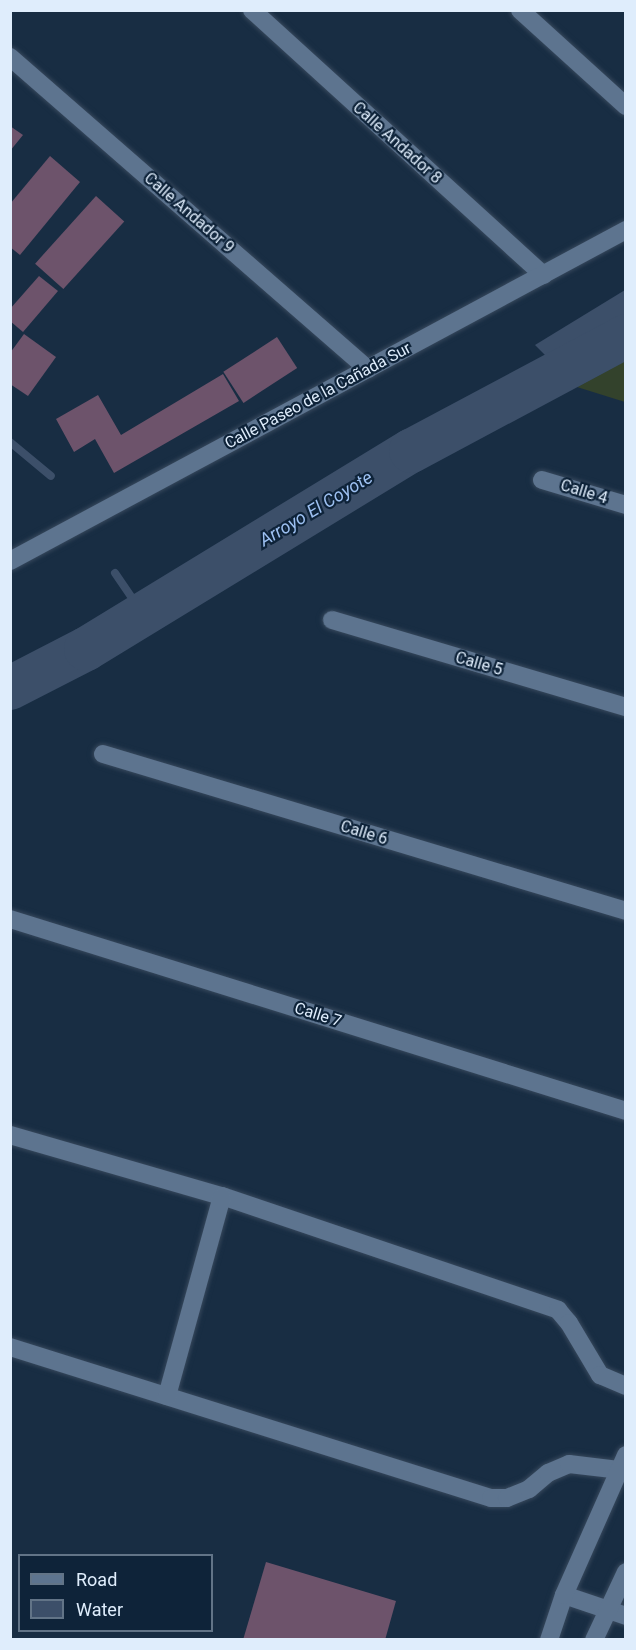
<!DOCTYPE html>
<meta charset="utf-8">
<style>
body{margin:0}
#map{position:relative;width:636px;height:1650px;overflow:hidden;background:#182d43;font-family:Roboto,sans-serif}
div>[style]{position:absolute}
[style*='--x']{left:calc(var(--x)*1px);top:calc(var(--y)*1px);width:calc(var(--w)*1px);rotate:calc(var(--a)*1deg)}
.green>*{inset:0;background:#33422c}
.water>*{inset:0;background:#3c4f69}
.stream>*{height:8px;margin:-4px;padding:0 4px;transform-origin:4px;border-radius:4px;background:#3c4f69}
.river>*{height:44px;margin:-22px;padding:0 22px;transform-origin:22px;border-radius:22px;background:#3c4f69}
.building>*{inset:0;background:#6d536b;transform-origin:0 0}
.roads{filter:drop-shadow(0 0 2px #37485c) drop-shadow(0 0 2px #37485c)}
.minor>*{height:18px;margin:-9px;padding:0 9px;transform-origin:9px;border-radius:9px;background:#5d748f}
.tertiary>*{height:18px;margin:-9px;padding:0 9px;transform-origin:9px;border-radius:9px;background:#5d748f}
span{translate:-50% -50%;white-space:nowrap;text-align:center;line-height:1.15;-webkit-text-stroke:4.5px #0e2339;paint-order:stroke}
.street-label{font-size:16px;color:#dfedfc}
.water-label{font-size:18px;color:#9dc0f1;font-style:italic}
.frame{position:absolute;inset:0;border:12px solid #dfedfc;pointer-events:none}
.legend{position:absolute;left:18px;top:1554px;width:195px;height:78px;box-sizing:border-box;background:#0e2339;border:2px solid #627487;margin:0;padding:8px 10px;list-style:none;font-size:18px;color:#dfedfc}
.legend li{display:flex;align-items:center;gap:12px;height:30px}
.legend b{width:30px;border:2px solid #627487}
</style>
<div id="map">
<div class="green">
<i style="clip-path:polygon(625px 361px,625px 402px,577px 387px)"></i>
</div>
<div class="water">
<i style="clip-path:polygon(625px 290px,625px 361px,577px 387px,535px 345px)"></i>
</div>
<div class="stream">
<i style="--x:10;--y:442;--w:53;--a:39.7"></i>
<i style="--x:115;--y:573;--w:50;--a:55.7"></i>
</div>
<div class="river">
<i style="--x:10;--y:688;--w:85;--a:-27.2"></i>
<i style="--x:86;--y:649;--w:381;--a:-31.4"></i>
<i style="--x:411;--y:451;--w:244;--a:-28.1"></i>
</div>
<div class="building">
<i style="clip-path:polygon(10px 126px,23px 135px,10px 151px)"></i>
<i style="clip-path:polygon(50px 156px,80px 182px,20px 255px,10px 247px,10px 204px)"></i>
<i style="left:96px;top:196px;width:38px;height:91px;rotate:42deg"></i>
<i style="clip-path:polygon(39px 276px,58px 291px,23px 332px,10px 321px,10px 309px)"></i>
<i style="clip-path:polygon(24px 334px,56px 357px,28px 396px,10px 384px,10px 353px)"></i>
<i style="left:277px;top:337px;width:37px;height:64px;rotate:57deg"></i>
<i style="clip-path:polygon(223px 374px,239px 401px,114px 473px,95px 439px,74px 452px,56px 419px,98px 395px,121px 435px)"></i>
<i style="clip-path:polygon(266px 1562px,396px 1601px,385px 1640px,243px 1640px)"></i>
</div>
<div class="roads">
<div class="minor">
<i style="--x:252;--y:10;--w:394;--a:42.3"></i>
<i style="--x:520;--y:10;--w:143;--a:42.2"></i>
<i style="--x:10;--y:57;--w:475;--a:41.1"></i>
<i style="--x:542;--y:480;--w:88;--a:16.6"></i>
<i style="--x:10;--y:561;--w:699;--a:-28.25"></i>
<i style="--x:332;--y:620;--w:307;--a:16.5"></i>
<i style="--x:103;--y:754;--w:546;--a:16.71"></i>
<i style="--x:10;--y:919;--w:645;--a:17.31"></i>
<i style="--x:10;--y:1135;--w:221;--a:16.1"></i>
<i style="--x:222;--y:1196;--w:355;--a:18.7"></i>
<i style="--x:558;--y:1310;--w:17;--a:50"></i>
<i style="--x:569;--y:1323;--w:61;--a:59.2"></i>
<i style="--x:600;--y:1375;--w:28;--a:23"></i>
<i style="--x:10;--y:1347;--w:504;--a:17.43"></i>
<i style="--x:491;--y:1498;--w:16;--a:0"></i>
<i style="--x:507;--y:1498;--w:24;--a:-22"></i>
<i style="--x:529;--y:1489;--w:25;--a:-40"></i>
<i style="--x:548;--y:1473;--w:23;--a:-23"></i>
<i style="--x:569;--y:1464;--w:50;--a:6.8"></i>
<i style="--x:167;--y:1396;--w:207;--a:-74.6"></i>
</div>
<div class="tertiary">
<i style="--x:564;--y:1595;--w:65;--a:18.7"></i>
<i style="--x:549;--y:1640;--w:47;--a:-71.6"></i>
<i style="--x:564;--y:1595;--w:153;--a:-66.1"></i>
<i style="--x:594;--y:1640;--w:75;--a:-64.8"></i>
</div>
</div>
<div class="street-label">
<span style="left:397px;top:143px;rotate:42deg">Calle Andador 8</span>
<span style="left:189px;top:213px;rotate:41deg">Calle Andador 9</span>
<span style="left:318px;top:396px;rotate:-28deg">Calle Paseo de la Cañada Sur</span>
<span style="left:584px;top:492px;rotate:17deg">Calle 4</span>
<span style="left:479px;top:664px;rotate:16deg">Calle 5</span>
<span style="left:364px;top:833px;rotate:17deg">Calle 6</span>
<span style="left:318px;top:1015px;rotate:17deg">Calle 7</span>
</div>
<div class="water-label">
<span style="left:316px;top:509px;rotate:-31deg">Arroyo El Coyote</span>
</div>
<div class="frame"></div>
<ul class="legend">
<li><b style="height:8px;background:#5d748f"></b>Road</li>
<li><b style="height:16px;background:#3c4f69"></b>Water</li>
</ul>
</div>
